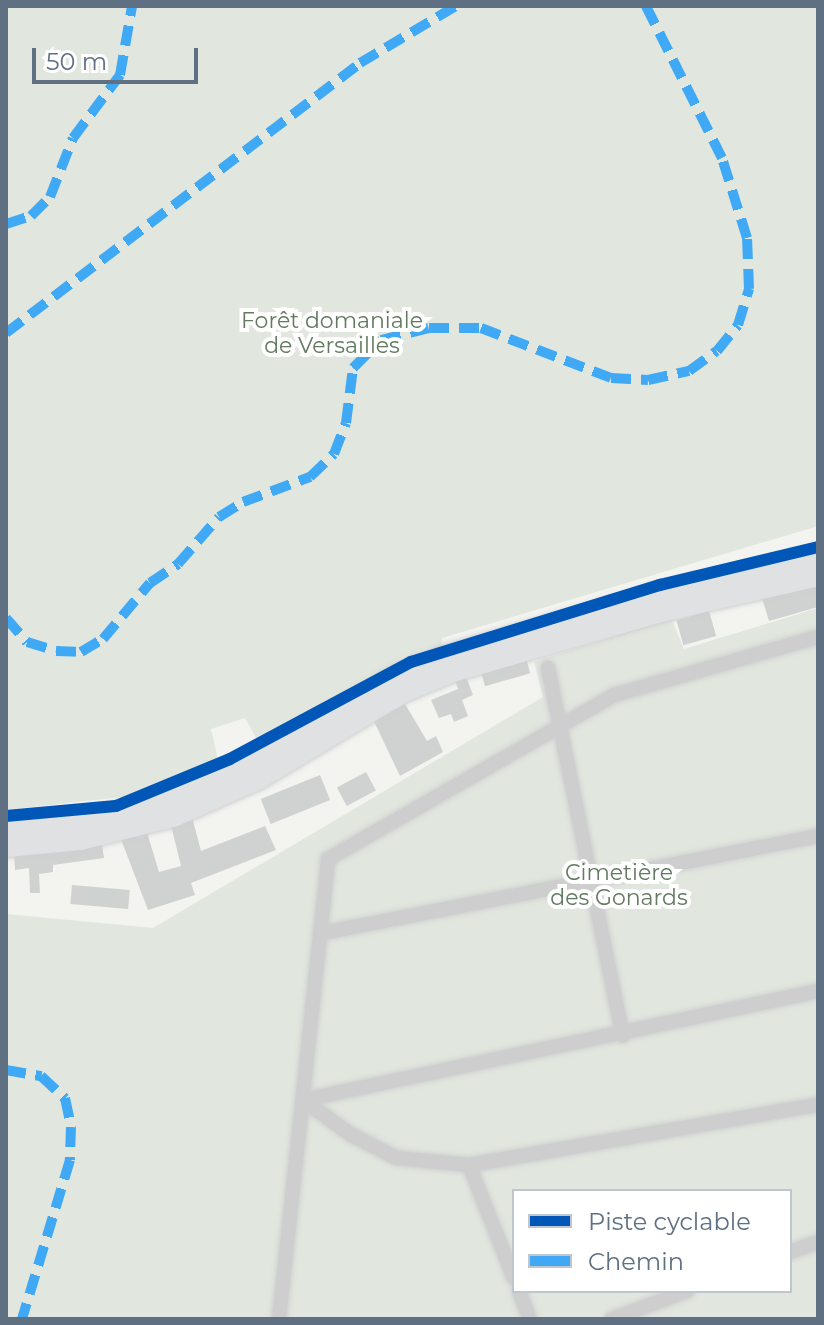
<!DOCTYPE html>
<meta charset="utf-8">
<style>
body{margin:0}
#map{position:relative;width:824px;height:1325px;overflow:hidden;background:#f3f3f0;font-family:Montserrat,sans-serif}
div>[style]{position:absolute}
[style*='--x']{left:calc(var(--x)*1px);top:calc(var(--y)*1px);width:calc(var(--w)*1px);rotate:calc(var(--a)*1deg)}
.green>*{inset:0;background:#e1e6de}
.building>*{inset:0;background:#d0d1d1;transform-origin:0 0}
.roads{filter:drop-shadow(0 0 2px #cfd0d1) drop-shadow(0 0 2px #cfd0d1)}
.service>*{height:14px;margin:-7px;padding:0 7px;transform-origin:7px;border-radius:7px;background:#cececf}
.secondary>*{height:38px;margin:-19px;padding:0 19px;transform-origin:19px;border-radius:19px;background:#e0e1e2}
.quiet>*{height:10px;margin-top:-5px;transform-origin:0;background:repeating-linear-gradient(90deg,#3fa9f5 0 20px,transparent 0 30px)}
.cycleway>*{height:12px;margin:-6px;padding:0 6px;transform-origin:6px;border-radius:6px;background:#0057b8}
span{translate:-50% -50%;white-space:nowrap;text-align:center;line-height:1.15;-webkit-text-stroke:8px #fff;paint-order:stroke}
.park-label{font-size:22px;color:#627a5f}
.frame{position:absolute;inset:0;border:8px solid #607083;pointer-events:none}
.legend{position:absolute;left:512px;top:1189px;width:280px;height:104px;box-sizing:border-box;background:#fff;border:2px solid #bfc6cd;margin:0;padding:10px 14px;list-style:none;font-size:24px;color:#607083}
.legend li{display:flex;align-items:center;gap:16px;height:40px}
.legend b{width:40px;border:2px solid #bfc6cd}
.scale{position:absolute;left:32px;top:48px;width:166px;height:36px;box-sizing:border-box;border:4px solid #607083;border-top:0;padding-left:10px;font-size:24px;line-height:28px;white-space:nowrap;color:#607083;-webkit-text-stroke:6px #fff;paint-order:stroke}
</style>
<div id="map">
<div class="green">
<i style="clip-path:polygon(6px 6px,818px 6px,818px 526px,442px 638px,441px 649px,391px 667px,258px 741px,245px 718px,211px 729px,218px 760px,129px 796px,6px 810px)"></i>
<i style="clip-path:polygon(evenodd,818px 608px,818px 1319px,6px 1319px,6px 914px,153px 928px,543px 697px,534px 662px,671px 618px,684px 649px,818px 608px,514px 1191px,790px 1191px,790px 1291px,514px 1291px,514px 1191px)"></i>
</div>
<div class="building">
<i style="clip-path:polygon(818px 581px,818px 607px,769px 621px,761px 595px)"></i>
<i style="left:709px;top:611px;width:26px;height:34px;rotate:74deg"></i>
<i style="left:525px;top:655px;width:19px;height:47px;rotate:74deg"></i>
<i style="clip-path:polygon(465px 674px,473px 695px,462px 700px,468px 716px,454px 722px,451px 714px,439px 718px,431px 700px,458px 689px,454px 678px)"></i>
<i style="clip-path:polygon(391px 700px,396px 709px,405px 704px,427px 741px,436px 736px,443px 752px,400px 776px,369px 711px)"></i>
<i style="left:366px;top:772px;width:21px;height:33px;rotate:62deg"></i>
<i style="left:320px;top:775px;width:27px;height:64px;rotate:68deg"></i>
<i style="clip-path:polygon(191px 813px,201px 851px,265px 826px,276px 850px,191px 883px,195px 895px,148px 910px,119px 834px,146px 829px,159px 872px,181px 866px,170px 821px)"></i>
<i style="clip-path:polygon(101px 838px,104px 858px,53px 865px,53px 872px,39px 874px,40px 893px,30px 893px,29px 868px,15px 870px,14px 850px)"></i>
<i style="left:72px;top:885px;width:58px;height:19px;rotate:5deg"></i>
</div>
<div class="roads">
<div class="service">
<i style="--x:548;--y:668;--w:375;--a:78.5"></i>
<i style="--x:323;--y:933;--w:504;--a:-11.09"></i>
<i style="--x:303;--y:1100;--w:58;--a:35.9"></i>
<i style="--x:350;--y:1134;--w:53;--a:27.1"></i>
<i style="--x:397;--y:1158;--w:72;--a:5.6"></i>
<i style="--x:469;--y:1165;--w:354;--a:-9.8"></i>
<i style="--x:303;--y:1100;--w:526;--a:-11.95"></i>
<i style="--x:469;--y:1165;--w:122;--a:68.3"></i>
<i style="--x:790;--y:1252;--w:30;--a:-20"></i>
<i style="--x:519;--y:1291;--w:30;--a:69"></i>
<i style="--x:279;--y:1319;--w:463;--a:-83.9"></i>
<i style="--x:328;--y:859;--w:330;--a:-29.8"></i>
<i style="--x:614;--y:695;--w:212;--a:-15.9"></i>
<i style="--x:612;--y:1319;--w:80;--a:-20.5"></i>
</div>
<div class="secondary">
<i style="--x:6;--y:838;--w:73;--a:-5.5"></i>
<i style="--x:79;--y:831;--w:95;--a:-14"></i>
<i style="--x:171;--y:808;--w:92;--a:-23.8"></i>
<i style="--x:255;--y:771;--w:169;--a:-31"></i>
<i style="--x:400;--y:684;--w:52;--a:-22.6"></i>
<i style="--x:448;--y:664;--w:220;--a:-16.1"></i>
<i style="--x:659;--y:603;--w:163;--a:-12.8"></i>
</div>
</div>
<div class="quiet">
<i style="--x:6;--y:224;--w:26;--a:-18"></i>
<i style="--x:31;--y:216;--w:27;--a:-45"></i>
<i style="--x:50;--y:197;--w:63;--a:-68.7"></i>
<i style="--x:73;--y:138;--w:79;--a:-53.3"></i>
<i style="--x:120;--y:75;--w:70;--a:-80.1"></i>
<i style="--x:6;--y:333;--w:445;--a:-37.3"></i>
<i style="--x:360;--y:63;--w:112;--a:-30.7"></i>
<i style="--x:6;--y:618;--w:32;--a:49"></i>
<i style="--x:27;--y:642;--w:30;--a:17"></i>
<i style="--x:56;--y:651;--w:25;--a:2"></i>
<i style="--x:81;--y:652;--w:26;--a:-31"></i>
<i style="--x:103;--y:639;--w:73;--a:-50"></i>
<i style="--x:150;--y:583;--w:34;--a:-34"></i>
<i style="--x:178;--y:564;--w:62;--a:-48.9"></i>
<i style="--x:219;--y:517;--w:28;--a:-32"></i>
<i style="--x:243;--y:502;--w:72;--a:-20.5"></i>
<i style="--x:310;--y:477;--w:33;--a:-44"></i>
<i style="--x:334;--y:454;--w:33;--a:-69"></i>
<i style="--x:346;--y:423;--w:55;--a:-82.7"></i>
<i style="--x:353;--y:368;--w:40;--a:-45"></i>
<i style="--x:381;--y:340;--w:49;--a:-14"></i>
<i style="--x:429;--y:328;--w:52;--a:0"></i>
<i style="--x:481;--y:328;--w:139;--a:21"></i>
<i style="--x:611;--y:378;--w:37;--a:3"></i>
<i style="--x:648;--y:380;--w:42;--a:-12.4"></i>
<i style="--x:689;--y:371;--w:34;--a:-36"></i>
<i style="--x:717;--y:351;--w:33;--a:-51"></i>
<i style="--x:738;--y:325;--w:38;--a:-73"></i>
<i style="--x:749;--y:289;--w:51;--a:-92.2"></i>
<i style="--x:747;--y:238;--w:84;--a:-107.4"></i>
<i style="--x:722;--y:158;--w:170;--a:-116.6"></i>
<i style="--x:6;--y:1070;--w:36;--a:10"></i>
<i style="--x:41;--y:1076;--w:33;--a:43"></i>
<i style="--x:65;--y:1098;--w:30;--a:78"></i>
<i style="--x:71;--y:1127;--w:33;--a:92"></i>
<i style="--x:70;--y:1160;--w:166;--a:106.8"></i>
</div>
<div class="cycleway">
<i style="--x:6;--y:816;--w:110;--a:-5.2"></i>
<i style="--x:116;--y:806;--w:123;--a:-22.4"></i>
<i style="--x:230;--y:759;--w:205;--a:-28.2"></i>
<i style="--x:411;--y:662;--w:261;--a:-17.2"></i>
<i style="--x:660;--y:585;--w:163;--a:-13.5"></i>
</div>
<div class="park-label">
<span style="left:332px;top:333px">Forêt domaniale<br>de Versailles</span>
<span style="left:619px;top:885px">Cimetière<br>des Gonards</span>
</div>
<div class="frame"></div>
<ul class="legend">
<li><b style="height:10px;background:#0057b8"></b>Piste cyclable</li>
<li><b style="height:10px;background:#3fa9f5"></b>Chemin</li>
</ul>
<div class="scale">50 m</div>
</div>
